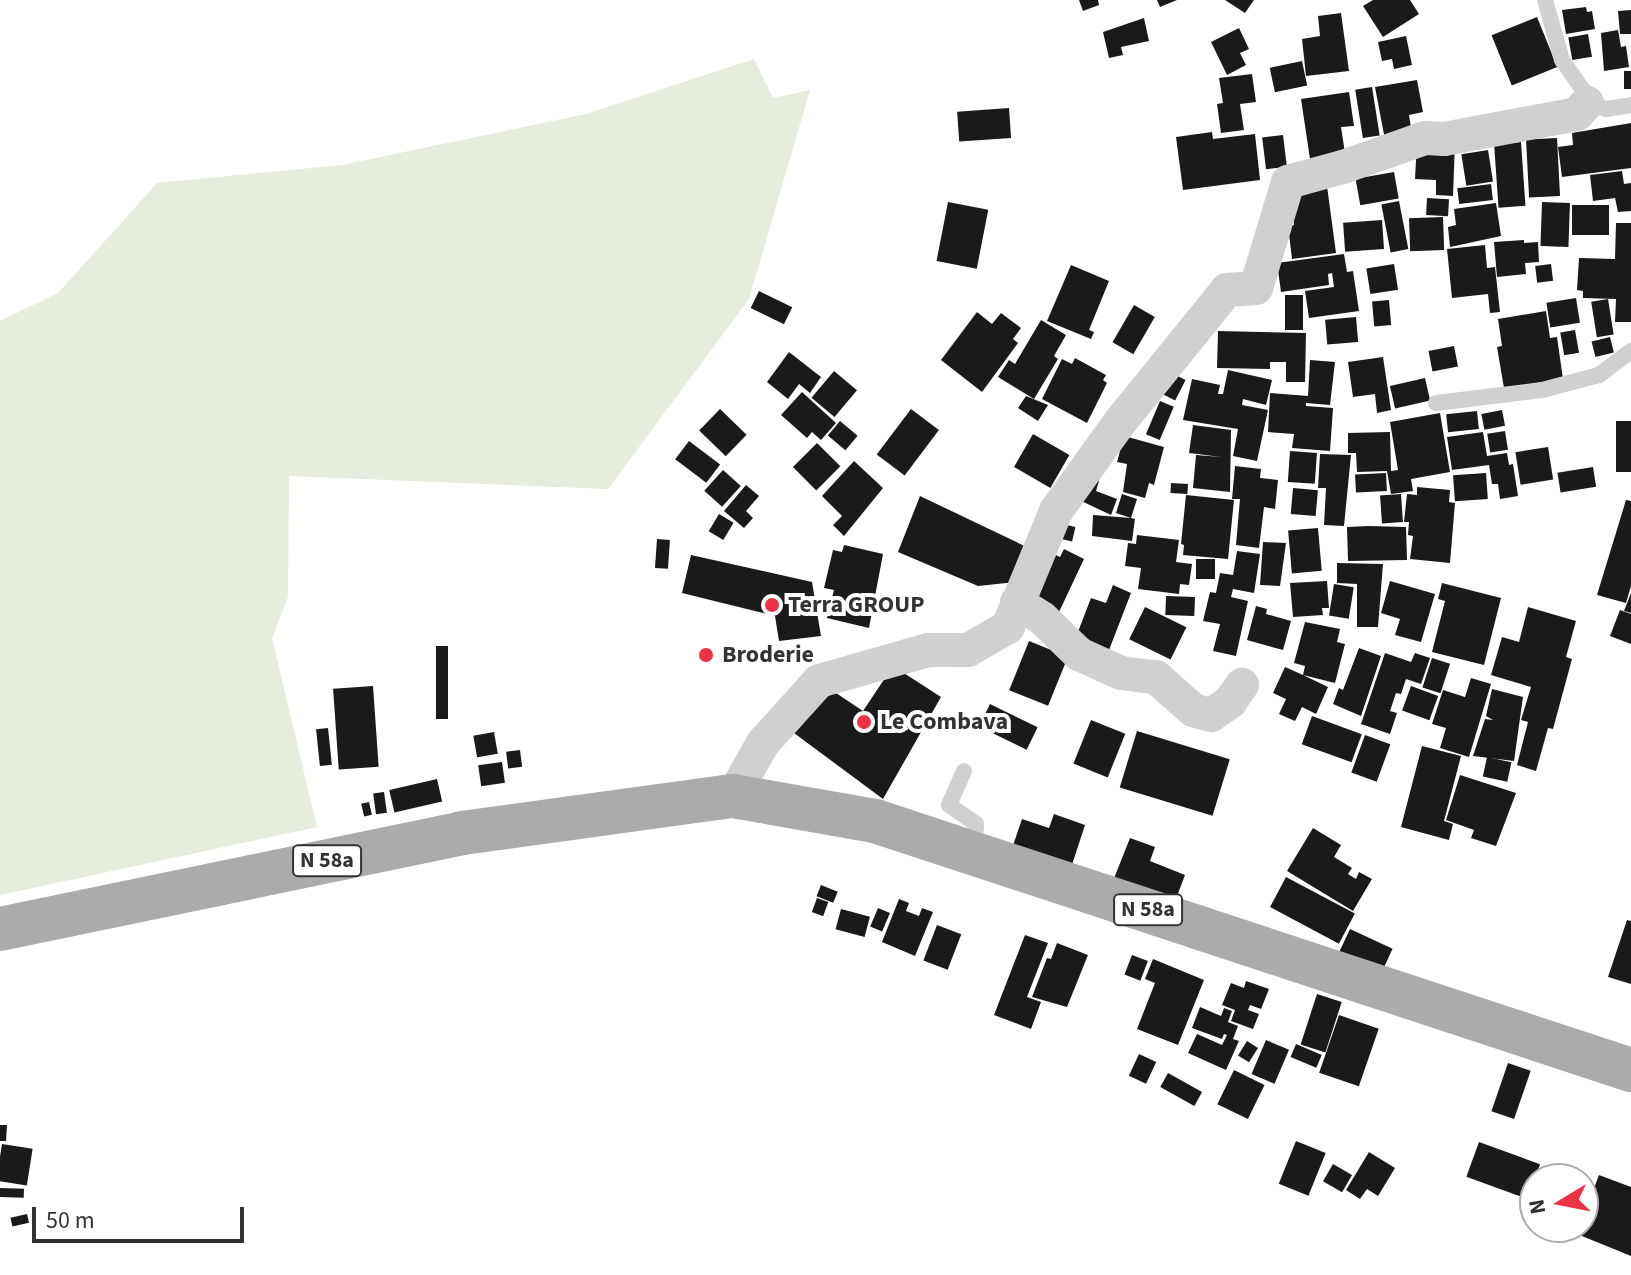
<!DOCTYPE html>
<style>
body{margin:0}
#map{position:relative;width:1631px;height:1275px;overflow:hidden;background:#fff;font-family:"Source Sans 3",sans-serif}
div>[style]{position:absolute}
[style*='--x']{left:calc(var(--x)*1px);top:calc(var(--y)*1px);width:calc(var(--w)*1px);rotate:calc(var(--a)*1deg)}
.green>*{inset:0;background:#e6ecde}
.building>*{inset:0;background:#1a1a1a;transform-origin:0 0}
.lane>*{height:16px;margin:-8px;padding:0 8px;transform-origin:8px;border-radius:8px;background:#d0d0d0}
.street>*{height:34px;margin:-17px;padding:0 17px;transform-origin:17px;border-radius:17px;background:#d0d0d0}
.primary>*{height:44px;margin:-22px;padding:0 22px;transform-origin:22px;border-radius:22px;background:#ababab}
.dots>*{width:22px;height:22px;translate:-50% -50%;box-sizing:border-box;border:4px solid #fff;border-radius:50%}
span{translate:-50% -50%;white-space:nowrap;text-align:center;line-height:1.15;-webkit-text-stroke:8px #fff;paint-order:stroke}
.shield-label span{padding:2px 6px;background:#fff;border:2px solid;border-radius:6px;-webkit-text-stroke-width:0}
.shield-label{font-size:22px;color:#333;font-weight:700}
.poi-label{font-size:24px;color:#333;font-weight:700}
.left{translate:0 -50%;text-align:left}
.north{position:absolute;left:1519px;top:1163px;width:80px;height:80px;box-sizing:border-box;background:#fff;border:2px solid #adadad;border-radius:50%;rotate:260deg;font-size:22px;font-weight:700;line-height:32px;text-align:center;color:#333}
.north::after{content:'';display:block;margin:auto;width:28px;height:36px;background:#ec3345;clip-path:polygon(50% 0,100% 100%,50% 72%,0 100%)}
.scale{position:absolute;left:32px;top:1207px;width:212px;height:36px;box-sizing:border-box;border:4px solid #333;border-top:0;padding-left:10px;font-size:24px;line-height:28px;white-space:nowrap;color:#333;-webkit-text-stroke:6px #fff;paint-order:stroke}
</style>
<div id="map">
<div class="green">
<i style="clip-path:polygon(754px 59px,773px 98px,810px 90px,749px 299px,608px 489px,289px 476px,288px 597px,272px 638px,317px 827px,0 895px,0 321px,58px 293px,157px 183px,342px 165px,586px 114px)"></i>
</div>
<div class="building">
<i style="clip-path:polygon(1079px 0,1098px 0,1099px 5px,1083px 11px)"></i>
<i style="clip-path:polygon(1157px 0,1177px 0,1160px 7px)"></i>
<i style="clip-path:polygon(1225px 0,1254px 0,1245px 13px)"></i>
<i style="clip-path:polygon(1373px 0,1410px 0,1419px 14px,1383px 37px,1363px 6px)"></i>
<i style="clip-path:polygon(1586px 7px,1587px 12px,1592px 11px,1595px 29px,1566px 34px,1562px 10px)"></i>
<i style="clip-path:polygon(1631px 10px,1631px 34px,1620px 34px,1618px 11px)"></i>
<i style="clip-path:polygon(1341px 13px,1349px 71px,1306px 76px,1302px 39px,1320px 36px,1318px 16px)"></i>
<i style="left:1537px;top:17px;width:54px;height:49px;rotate:68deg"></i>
<i style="clip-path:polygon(1144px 18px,1149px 41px,1121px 47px,1123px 55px,1109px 58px,1103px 32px)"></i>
<i style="clip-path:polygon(1239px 28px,1249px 49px,1240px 53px,1246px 65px,1227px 75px,1211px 42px)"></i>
<i style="clip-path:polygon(1618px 30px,1621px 47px,1626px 46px,1629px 67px,1604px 71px,1601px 33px)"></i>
<i style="left:1588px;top:34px;width:23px;height:20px;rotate:80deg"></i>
<i style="clip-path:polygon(1406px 36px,1412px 65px,1394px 69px,1392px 59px,1382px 61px,1378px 42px)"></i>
<i style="left:1302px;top:61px;width:25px;height:33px;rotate:78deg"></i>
<i style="left:1624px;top:71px;width:7px;height:18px"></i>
<i style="clip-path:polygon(1252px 74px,1256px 102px,1240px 104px,1244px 130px,1221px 133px,1217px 104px,1223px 103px,1219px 78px)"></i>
<i style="clip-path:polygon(1417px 80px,1423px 112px,1409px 115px,1413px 140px,1386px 145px,1375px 87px)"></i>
<i style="left:1372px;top:87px;width:49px;height:17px;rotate:81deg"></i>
<i style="clip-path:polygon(1349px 92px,1354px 126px,1341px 127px,1345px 153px,1310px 159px,1301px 99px)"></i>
<i style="left:1009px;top:108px;width:30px;height:52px;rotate:86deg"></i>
<i style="clip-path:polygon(1631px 123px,1631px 168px,1562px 177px,1558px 147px,1573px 145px,1572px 133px)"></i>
<i style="clip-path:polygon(1212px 132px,1213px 139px,1255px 134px,1260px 180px,1183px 190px,1176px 137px)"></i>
<i style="left:1283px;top:135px;width:32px;height:21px;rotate:83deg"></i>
<i style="left:1557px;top:138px;width:58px;height:31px;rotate:87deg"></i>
<i style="clip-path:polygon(1417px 141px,1455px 142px,1453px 196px,1436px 195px,1436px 180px,1415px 179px)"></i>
<i style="left:1521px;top:142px;width:64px;height:27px;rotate:86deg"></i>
<i style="left:1488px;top:150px;width:32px;height:27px;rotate:81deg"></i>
<i style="clip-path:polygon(1622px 171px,1624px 184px,1631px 183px,1631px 211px,1618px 212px,1615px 198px,1593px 201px,1590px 175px)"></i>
<i style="left:1394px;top:172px;width:27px;height:39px;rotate:80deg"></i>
<i style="left:1491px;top:184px;width:16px;height:34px;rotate:83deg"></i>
<i style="clip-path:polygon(1327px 186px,1336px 253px,1292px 259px,1288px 226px,1294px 225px,1289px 191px)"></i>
<i style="left:1427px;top:198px;width:22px;height:17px;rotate:3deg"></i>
<i style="left:1399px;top:201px;width:49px;height:18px;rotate:79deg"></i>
<i style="left:948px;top:202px;width:41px;height:60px;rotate:11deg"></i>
<i style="left:1542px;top:202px;width:28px;height:44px;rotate:2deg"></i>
<i style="clip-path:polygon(1496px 203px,1501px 236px,1450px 247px,1448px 227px,1456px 225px,1454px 209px)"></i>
<i style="left:1572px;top:205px;width:37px;height:30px"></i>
<i style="left:1443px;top:217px;width:33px;height:34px;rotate:88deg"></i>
<i style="left:1382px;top:220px;width:29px;height:39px;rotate:86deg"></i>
<i style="clip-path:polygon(1616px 223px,1631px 223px,1631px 322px,1615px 322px,1616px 299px,1583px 298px,1583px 291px,1577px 290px,1579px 258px,1615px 259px)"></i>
<i style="clip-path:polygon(1524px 240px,1524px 243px,1538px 242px,1539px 262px,1525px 263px,1526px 274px,1497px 277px,1494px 242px)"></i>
<i style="clip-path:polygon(1485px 245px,1487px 268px,1495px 267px,1500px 312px,1490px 313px,1488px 294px,1452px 298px,1447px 249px)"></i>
<i style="clip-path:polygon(1344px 254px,1347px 272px,1353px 271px,1359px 311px,1309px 318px,1305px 291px,1334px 287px,1332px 273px,1328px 274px,1329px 285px,1281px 292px,1277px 263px)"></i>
<i style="left:1394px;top:264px;width:26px;height:28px;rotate:81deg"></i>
<i style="left:1551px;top:264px;width:17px;height:16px;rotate:83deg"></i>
<i style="clip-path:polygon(1071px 265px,1109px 281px,1089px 330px,1094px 332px,1091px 339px,1047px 321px)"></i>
<i style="left:759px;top:291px;width:37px;height:19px;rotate:26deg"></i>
<i style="left:1285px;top:295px;width:18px;height:35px"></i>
<i style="left:1576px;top:298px;width:25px;height:30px;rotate:81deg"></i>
<i style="left:1608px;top:299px;width:36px;height:17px;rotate:81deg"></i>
<i style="left:1389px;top:300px;width:25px;height:17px;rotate:85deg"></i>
<i style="left:1134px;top:305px;width:24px;height:43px;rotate:30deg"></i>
<i style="clip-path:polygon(1546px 311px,1550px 338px,1557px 337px,1563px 379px,1504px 388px,1497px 347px,1502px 346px,1498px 319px)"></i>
<i style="clip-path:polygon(977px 312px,992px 324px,1001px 313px,1021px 328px,1013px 339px,1018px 343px,982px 392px,941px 360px)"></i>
<i style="left:1356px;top:317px;width:25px;height:31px;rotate:85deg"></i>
<i style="clip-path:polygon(1041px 320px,1066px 335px,1054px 356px,1058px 359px,1034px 399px,998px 377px,1009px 360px,1015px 364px)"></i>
<i style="left:1575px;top:330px;width:23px;height:15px;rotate:80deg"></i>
<i style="clip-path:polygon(1218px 331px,1306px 333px,1305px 382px,1286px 382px,1286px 362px,1270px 362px,1270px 369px,1217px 368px)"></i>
<i style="left:1610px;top:337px;width:16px;height:19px;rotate:76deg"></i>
<i style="left:1454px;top:346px;width:21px;height:26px;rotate:79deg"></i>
<i style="clip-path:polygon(789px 352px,821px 377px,810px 393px,799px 384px,788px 399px,767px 382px)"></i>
<i style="clip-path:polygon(1383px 357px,1391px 410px,1377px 413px,1375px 394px,1353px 397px,1348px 362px)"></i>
<i style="clip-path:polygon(1075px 358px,1106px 375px,1103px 380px,1107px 383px,1087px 423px,1042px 399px,1062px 359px,1072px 364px)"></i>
<i style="clip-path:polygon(1310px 360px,1335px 362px,1330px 405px,1306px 403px,1306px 406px,1333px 408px,1330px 451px,1292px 448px,1294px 434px,1268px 432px,1270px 393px,1308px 396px)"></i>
<i style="left:1166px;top:370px;width:22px;height:23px;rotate:27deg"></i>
<i style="clip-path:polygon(1228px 370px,1272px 380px,1266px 405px,1243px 399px,1242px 405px,1268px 410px,1257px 461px,1233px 456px,1238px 429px,1183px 420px,1192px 379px,1220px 385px,1218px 394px,1223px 394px)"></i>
<i style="left:834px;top:371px;width:30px;height:35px;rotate:40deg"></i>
<i style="left:1425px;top:378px;width:23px;height:36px;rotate:77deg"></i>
<i style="clip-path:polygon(802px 392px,836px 423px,821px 440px,812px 432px,807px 438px,781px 415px)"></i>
<i style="clip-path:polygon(1026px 396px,1048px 405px,1038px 421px,1018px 408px)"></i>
<i style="left:1160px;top:401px;width:15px;height:36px;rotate:23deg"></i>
<i style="left:720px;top:409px;width:37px;height:30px;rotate:44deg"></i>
<i style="left:911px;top:409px;width:35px;height:57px;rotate:37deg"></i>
<i style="left:1502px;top:410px;width:16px;height:21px;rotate:79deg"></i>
<i style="left:1477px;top:411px;width:18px;height:31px;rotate:84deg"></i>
<i style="clip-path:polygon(1440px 413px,1450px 472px,1411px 479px,1413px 491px,1391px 494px,1387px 471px,1357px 472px,1356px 453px,1348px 453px,1348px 433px,1390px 432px,1391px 471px,1398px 470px,1390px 422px)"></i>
<i style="left:840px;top:421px;width:23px;height:19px;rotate:40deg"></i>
<i style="left:1616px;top:421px;width:15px;height:51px"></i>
<i style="clip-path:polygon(1193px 425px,1231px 430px,1230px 492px,1193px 488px,1196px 455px,1221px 457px,1189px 453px)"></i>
<i style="left:1505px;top:431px;width:19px;height:18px;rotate:81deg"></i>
<i style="clip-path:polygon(1483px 432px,1487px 456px,1507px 453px,1509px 465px,1513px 464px,1518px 496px,1500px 499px,1498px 484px,1492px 484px,1489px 465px,1452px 470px,1447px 437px)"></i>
<i style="left:1033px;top:434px;width:42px;height:38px;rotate:30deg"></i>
<i style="clip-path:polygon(1124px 436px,1164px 447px,1154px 485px,1149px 483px,1145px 498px,1123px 492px,1127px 464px,1117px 462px)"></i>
<i style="left:689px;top:441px;width:39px;height:23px;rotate:37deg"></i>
<i style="left:817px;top:443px;width:33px;height:34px;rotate:45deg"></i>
<i style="left:1548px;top:447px;width:33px;height:33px;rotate:81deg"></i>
<i style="left:1290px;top:451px;width:27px;height:31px;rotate:4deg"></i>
<i style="clip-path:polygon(1320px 454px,1351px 455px,1344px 526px,1324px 525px,1326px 488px,1318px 488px)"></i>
<i style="clip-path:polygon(854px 461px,883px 488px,844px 536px,833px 525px,842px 516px,822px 496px)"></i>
<i style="clip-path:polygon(1235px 466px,1261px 469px,1260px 478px,1278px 480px,1275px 509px,1264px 507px,1259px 548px,1236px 545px,1240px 499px,1232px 499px)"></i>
<i style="left:1593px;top:467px;width:20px;height:36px;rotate:81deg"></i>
<i style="left:723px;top:470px;width:24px;height:28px;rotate:42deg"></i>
<i style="left:1386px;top:473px;width:18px;height:31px;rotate:87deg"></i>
<i style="left:1486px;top:473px;width:26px;height:33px;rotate:86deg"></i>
<i style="clip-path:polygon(1085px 476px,1099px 481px,1096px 491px,1117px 499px,1111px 515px,1077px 499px)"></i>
<i style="left:1171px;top:483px;width:17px;height:10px;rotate:3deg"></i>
<i style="clip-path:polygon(746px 485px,759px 496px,746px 511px,753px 518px,744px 528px,724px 511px)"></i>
<i style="clip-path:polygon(1417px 487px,1450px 490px,1449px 502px,1455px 503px,1450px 563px,1410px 559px,1413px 536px,1408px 535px,1409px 522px,1404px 522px,1407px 494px,1417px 495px)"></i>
<i style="left:1293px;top:488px;width:25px;height:26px;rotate:5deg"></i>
<i style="clip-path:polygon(1122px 494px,1137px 499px,1131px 518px,1135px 519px,1132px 541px,1092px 536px,1093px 515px,1131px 518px,1116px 513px)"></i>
<i style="left:1401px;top:494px;width:28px;height:21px;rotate:86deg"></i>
<i style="clip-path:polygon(1186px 495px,1234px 500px,1228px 559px,1183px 555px,1184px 545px,1181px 544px)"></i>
<i style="clip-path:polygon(920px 496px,1033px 550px,1016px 582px,978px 586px,898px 552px)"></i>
<i style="clip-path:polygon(1626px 500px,1631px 501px,1631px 586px,1626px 603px,1597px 595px)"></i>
<i style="left:719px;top:514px;width:17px;height:20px;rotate:31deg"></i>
<i style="left:1054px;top:522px;width:22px;height:15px;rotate:13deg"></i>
<i style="clip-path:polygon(1369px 526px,1406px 527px,1407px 560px,1348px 561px,1347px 527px)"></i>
<i style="left:1318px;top:528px;width:43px;height:30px;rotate:85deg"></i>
<i style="clip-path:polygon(1137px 535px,1179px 540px,1176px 562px,1192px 564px,1189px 585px,1180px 584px,1179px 594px,1138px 589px,1141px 568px,1125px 566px,1128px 543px,1136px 544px)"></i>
<i style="left:657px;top:539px;width:13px;height:29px;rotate:4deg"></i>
<i style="clip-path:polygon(1263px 542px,1286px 543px,1280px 586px,1260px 585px)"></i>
<i style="clip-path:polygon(844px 545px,883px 554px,869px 628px,827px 618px,834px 590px,824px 588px,833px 550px,842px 552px)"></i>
<i style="clip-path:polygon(1064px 549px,1084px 559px,1059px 612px,1025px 595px,1046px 550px,1060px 557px)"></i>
<i style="clip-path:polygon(1237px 551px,1260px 554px,1254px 593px,1233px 589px,1231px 597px,1248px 601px,1236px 656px,1213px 651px,1220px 624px,1203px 621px,1210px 592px,1216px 593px,1220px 573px,1233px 575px)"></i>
<i style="clip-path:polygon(691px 555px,812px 582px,821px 636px,779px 641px,775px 616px,682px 593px)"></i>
<i style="left:1196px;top:559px;width:19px;height:20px"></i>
<i style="clip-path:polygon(1337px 563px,1383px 564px,1378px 627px,1357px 627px,1357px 584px,1337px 583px)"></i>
<i style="clip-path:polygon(1327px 581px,1329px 608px,1322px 608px,1323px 615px,1293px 617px,1290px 583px)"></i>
<i style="clip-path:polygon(1390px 581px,1435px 594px,1421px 642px,1395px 635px,1400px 619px,1381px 613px)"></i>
<i style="clip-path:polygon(1442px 583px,1501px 598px,1484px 665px,1432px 652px,1445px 601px,1438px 599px)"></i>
<i style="left:1334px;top:584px;width:20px;height:32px;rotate:9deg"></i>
<i style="clip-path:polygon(1113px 585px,1131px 593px,1109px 650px,1076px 637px,1091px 598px,1106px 603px)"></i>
<i style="clip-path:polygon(1631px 593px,1631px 613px,1624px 611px)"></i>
<i style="left:1166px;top:596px;width:29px;height:19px;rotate:2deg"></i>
<i style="clip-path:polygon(1256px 606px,1267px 609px,1266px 614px,1291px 621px,1283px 650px,1247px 640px)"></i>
<i style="left:1145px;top:607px;width:46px;height:36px;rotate:26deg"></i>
<i style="clip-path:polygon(1528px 607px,1576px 621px,1566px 657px,1572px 659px,1553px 729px,1548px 728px,1536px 771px,1517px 765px,1528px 722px,1521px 720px,1531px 687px,1491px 675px,1502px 637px,1519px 642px)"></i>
<i style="clip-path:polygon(1620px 610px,1631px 614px,1631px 644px,1610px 636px)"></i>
<i style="clip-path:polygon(1305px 622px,1340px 629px,1337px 642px,1345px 644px,1335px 683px,1303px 675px,1328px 687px,1316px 714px,1302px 707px,1295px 721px,1279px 714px,1286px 699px,1273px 693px,1285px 667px,1303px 675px,1305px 666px,1294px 663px)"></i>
<i style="left:1029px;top:641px;width:42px;height:53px;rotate:22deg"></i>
<i style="left:436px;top:646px;width:12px;height:73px"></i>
<i style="clip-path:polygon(1359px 648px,1381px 656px,1361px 716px,1333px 704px,1339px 688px,1343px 690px)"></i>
<i style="clip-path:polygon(1385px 653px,1411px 662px,1415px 653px,1430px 658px,1421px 684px,1406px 679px,1401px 694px,1396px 693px,1390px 711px,1397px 713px,1390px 734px,1361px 724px)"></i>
<i style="left:1432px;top:658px;width:19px;height:31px;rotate:18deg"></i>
<i style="clip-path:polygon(893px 666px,941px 697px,883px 799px,794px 733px,824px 685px,863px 711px)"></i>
<i style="clip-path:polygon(1471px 678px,1491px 684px,1469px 757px,1440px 748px,1446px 728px,1432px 724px,1443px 690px,1465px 697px)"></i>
<i style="left:373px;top:686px;width:81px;height:40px;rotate:86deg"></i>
<i style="left:1411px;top:686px;width:29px;height:26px;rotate:20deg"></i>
<i style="clip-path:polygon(1492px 689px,1523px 697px,1514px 761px,1473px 756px,1485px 719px,1493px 720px,1486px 716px)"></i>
<i style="left:990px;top:704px;width:53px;height:25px;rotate:26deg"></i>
<i style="left:1312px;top:716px;width:53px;height:30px;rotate:20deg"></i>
<i style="left:1091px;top:720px;width:37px;height:47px;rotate:22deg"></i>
<i style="left:328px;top:728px;width:37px;height:12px;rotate:84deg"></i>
<i style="left:1137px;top:731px;width:97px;height:59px;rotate:17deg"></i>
<i style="left:494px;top:732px;width:22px;height:21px;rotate:80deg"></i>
<i style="left:1365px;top:735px;width:27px;height:40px;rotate:20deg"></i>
<i style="clip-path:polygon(1422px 746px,1461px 756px,1444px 821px,1453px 824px,1449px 840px,1401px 827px)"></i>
<i style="left:520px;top:750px;width:17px;height:14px;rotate:83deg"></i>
<i style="left:1487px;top:757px;width:25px;height:20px;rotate:12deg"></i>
<i style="left:502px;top:762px;width:21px;height:24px;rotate:82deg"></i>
<i style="clip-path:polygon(1460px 775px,1516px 793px,1496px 846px,1471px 838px,1474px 830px,1446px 820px)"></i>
<i style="left:437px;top:779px;width:23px;height:49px;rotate:77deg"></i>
<i style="left:384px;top:792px;width:21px;height:11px;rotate:82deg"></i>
<i style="left:369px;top:802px;width:13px;height:8px;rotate:77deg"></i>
<i style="clip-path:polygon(1054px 814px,1085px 825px,1069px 874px,1010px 854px,1022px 819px,1049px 828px)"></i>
<i style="clip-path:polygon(1313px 828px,1341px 845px,1334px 857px,1352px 868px,1348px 874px,1356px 879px,1359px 872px,1372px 879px,1353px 911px,1287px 871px)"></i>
<i style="clip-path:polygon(1130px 838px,1155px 847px,1150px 861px,1185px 875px,1174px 904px,1113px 881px)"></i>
<i style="left:1286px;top:877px;width:78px;height:34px;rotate:28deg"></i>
<i style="left:821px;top:885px;width:18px;height:12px;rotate:22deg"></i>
<i style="left:817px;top:898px;width:12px;height:15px;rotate:20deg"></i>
<i style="clip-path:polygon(899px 899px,909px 903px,906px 911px,919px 916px,922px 908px,933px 912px,915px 956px,882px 942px)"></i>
<i style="left:878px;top:908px;width:13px;height:20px;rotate:23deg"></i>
<i style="left:841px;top:909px;width:30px;height:21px;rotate:15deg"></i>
<i style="clip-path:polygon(1627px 920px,1631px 921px,1631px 984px,1608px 977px)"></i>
<i style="left:937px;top:925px;width:26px;height:38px;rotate:21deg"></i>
<i style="left:1350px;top:929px;width:47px;height:26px;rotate:25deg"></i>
<i style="clip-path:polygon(1025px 935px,1048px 943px,1027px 997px,1041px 1002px,1031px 1029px,994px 1015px)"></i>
<i style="clip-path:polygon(1057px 943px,1088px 955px,1067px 1007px,1032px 997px,1047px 958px,1051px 959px)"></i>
<i style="left:1132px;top:955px;width:17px;height:21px;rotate:21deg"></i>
<i style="clip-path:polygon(1153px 959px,1204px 980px,1178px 1045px,1137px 1029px,1155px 983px,1145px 979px)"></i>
<i style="clip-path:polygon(1246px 981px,1269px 989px,1261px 1009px,1250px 1005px,1248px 1010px,1259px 1014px,1253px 1029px,1231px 1021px,1235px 1010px,1222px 1005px,1231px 983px,1244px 988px)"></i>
<i style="left:1317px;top:994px;width:26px;height:53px;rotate:18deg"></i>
<i style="clip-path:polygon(1200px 1007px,1221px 1016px,1224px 1008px,1232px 1011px,1228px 1022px,1238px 1026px,1233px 1039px,1239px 1041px,1226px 1070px,1188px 1053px,1197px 1034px,1222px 1045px,1227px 1035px,1224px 1034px,1222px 1039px,1192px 1028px)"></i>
<i style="left:1339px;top:1015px;width:42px;height:61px;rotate:19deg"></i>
<i style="left:1266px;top:1040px;width:25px;height:37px;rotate:23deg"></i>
<i style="left:1247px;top:1041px;width:13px;height:17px;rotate:32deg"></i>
<i style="left:1296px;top:1044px;width:28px;height:14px;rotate:23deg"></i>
<i style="left:1139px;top:1054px;width:19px;height:24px;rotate:25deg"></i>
<i style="left:1508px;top:1063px;width:24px;height:51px;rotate:19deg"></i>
<i style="left:1234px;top:1070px;width:34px;height:38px;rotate:26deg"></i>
<i style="left:1168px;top:1073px;width:39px;height:16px;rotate:29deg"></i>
<i style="clip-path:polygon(0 1125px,7px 1125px,6px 1141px,0 1141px)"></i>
<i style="left:1296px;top:1141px;width:32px;height:46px;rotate:22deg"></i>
<i style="left:1479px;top:1142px;width:65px;height:37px;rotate:20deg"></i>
<i style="left:2px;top:1144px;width:31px;height:37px;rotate:9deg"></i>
<i style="clip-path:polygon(1369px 1152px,1395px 1168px,1378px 1196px,1367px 1189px,1360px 1199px,1346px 1190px)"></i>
<i style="left:1333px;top:1164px;width:22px;height:20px;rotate:30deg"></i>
<i style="clip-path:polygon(1599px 1175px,1631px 1187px,1631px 1256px,1577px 1234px,1583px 1227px,1583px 1217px)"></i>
<i style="left:0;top:1188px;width:24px;height:9px;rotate:2deg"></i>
<i style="left:27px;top:1214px;width:9px;height:17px;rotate:77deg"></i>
</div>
<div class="lane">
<i style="--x:1545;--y:0;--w:62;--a:74.2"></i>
<i style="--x:1562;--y:60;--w:37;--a:55"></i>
<i style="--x:1583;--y:90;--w:14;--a:73"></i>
<i style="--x:1587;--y:103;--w:20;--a:18"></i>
<i style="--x:1606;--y:109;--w:25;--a:-9"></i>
<i style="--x:1436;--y:403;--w:107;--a:-7"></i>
<i style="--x:1542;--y:390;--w:59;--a:-14.7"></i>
<i style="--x:1599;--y:375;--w:40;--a:-37"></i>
<i style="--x:964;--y:771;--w:37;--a:114"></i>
<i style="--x:949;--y:805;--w:33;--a:35"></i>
<i style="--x:976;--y:824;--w:27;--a:92"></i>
</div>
<div class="street">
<i style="--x:1017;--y:602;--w:30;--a:33"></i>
<i style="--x:1042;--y:618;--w:52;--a:44.2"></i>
<i style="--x:1079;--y:654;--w:46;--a:24.3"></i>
<i style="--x:1121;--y:673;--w:35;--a:7"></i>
<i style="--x:1156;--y:677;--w:50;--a:41.7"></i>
<i style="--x:1193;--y:710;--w:19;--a:16"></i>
<i style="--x:1211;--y:715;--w:23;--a:-34"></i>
<i style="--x:1230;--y:702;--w:21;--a:-55"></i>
<i style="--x:733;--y:796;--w:61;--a:-60.5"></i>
<i style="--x:763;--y:743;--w:84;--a:-47.9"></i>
<i style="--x:819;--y:681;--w:113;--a:-15.9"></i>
<i style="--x:928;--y:650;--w:40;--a:0"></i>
<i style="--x:968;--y:650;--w:46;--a:-29.9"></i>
<i style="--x:1008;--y:627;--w:126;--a:-67.5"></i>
<i style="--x:1056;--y:511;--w:110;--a:-54.3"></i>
<i style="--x:1120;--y:422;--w:170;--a:-51"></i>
<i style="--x:1227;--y:290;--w:29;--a:-4"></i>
<i style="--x:1256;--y:288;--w:111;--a:-73.2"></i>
<i style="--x:1288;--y:182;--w:57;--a:-15.3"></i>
<i style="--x:1343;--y:167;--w:87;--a:-19.5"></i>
<i style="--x:1425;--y:138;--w:19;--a:3"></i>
<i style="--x:1444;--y:139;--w:135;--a:-10.6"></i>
<i style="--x:1577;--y:114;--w:15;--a:-48"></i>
</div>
<div class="primary">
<i style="--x:0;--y:929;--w:472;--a:-11.7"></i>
<i style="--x:462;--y:833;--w:274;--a:-7.8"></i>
<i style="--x:733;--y:796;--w:144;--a:10"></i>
<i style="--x:875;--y:821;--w:796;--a:18.23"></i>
</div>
<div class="dots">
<i style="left:772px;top:605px;background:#ec3345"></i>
<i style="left:706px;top:655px;background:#ec3345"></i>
<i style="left:864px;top:722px;background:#ec3345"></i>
</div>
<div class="shield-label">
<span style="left:327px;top:861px">N 58a</span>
<span style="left:1148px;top:910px">N 58a</span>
</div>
<div class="poi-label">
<span class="left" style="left:788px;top:605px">Terra GROUP</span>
<span class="left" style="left:722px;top:655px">Broderie</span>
<span class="left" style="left:880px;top:722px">Le Combava</span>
</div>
<div class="north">N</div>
<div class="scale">50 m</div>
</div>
